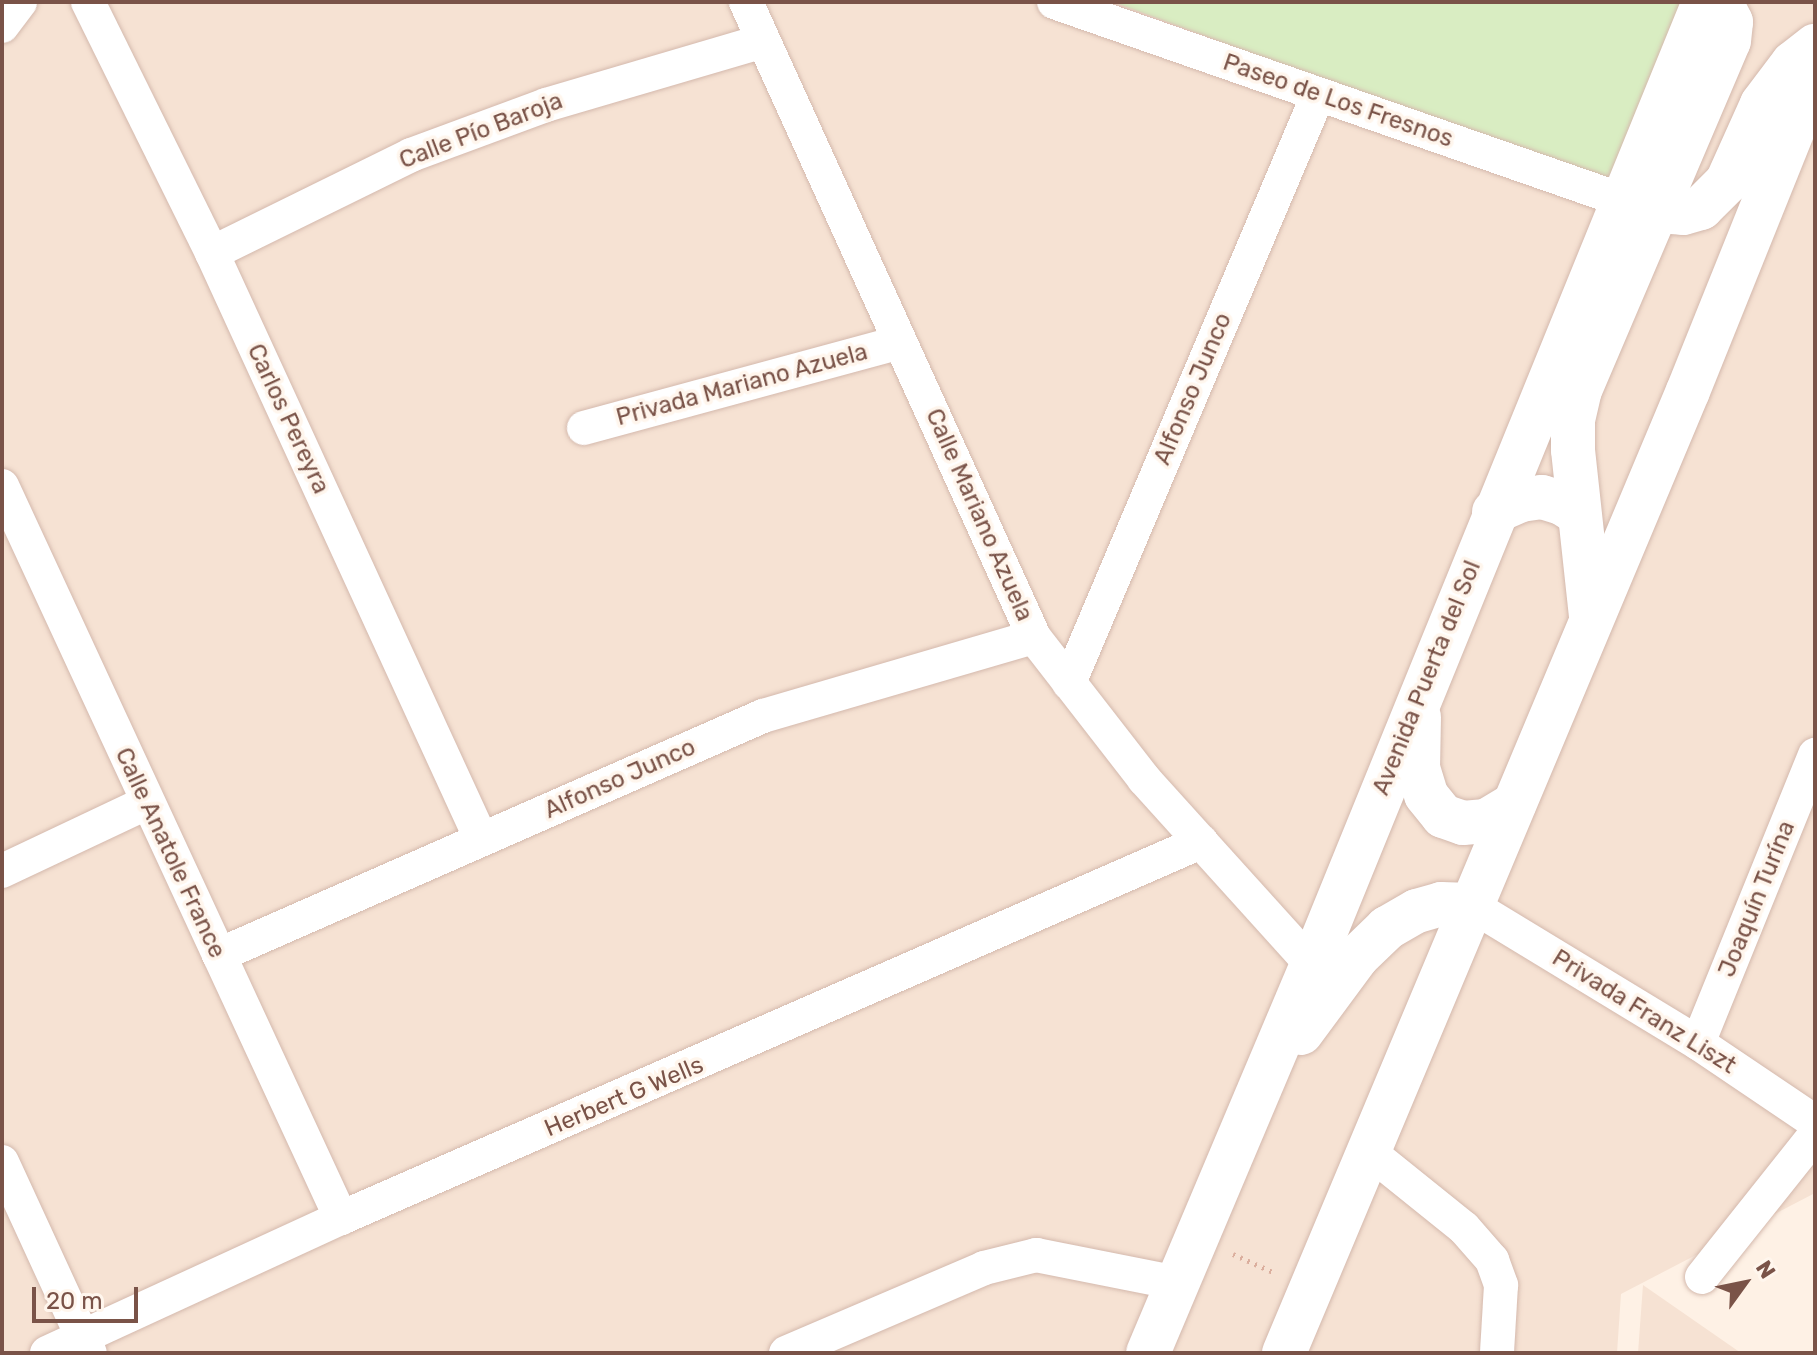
<!DOCTYPE html>
<meta charset="utf-8">
<style>
body{margin:0}
#map{position:relative;width:1817px;height:1355px;overflow:hidden;background:#fef1e5;font-family:Rubik,sans-serif}
div>[style]{position:absolute}
[style*='--x']{left:calc(var(--x)*1px);top:calc(var(--y)*1px);width:calc(var(--w)*1px);rotate:calc(var(--a)*1deg)}
.residential>*{inset:0;background:#f6e2d3}
.green>*{inset:0;background:#d9edc2}
.path>*{height:5px;margin-top:-2.5px;transform-origin:0;background:repeating-linear-gradient(90deg,#dbae9d 0 2px,transparent 0 8px)}
.roads{filter:drop-shadow(0 0 2px #d4b9ad) drop-shadow(0 0 2px #d4b9ad)}
.street>*{height:34px;margin:-17px;padding:0 17px;transform-origin:17px;border-radius:17px;background:#fff}
.secondary>*{height:44px;margin:-22px;padding:0 22px;transform-origin:22px;border-radius:22px;background:#fff}
span{translate:-50% -50%;white-space:nowrap;text-align:center;line-height:1.15;-webkit-text-stroke:7px #fff6ed;paint-order:stroke}
.street-label{font-size:24px;color:#7a5348}
.frame{position:absolute;inset:0;border:4px solid #7a5348;pointer-events:none}
.north{position:absolute;left:1705px;top:1243px;width:80px;height:80px;-webkit-text-stroke:6px #fff6ed;paint-order:stroke;rotate:57deg;font-size:22px;font-weight:700;line-height:32px;text-align:center;color:#7a5348}
.north::after{content:'';display:block;margin:auto;width:28px;height:36px;background:#7a5348;clip-path:polygon(50% 0,100% 100%,50% 72%,0 100%)}
.scale{position:absolute;left:32px;top:1287px;width:106px;height:36px;box-sizing:border-box;border:4px solid #7a5348;border-top:0;padding-left:10px;font-size:24px;line-height:28px;white-space:nowrap;color:#7a5348;-webkit-text-stroke:6px #fff6ed;paint-order:stroke}
</style>
<div id="map">
<div class="residential">
<i style="clip-path:polygon(2px 2px,1815px 2px,1815px 1193px,1621px 1294px,1617px 1353px,2px 1353px)"></i>
<i style="clip-path:polygon(1643px 1285px,1741px 1353px,1638px 1353px)"></i>
</div>
<div class="green">
<i style="clip-path:polygon(1113px 2px,1674px 2px,1683px 5px,1608px 184px)"></i>
</div>
<div class="path">
<i style="--x:1233;--y:1254;--w:46;--a:24.3"></i>
</div>
<div class="roads">
<div class="street">
<i style="--x:88;--y:2;--w:280;--a:63.7"></i>
<i style="--x:212;--y:253;--w:645;--a:65.34"></i>
<i style="--x:746;--y:2;--w:697;--a:65.6"></i>
<i style="--x:1034;--y:637;--w:180;--a:52.2"></i>
<i style="--x:1144;--y:779;--w:251;--a:47.9"></i>
<i style="--x:1054;--y:2;--w:602;--a:19.22"></i>
<i style="--x:2;--y:26;--w:30;--a:-53"></i>
<i style="--x:212;--y:253;--w:222;--a:-26.2"></i>
<i style="--x:411;--y:155;--w:144;--a:-20.3"></i>
<i style="--x:546;--y:105;--w:226;--a:-16.4"></i>
<i style="--x:584;--y:428;--w:327;--a:-15.2"></i>
<i style="--x:2;--y:486;--w:807;--a:65.15"></i>
<i style="--x:1069;--y:683;--w:639;--a:-67.05"></i>
<i style="--x:2;--y:871;--w:159;--a:-25.3"></i>
<i style="--x:1471;--y:905;--w:266;--a:31.3"></i>
<i style="--x:1698;--y:1043;--w:141;--a:34"></i>
<i style="--x:219;--y:955;--w:594;--a:-23.72"></i>
<i style="--x:763;--y:716;--w:282;--a:-16.3"></i>
<i style="--x:1698;--y:1043;--w:311;--a:-67.9"></i>
<i style="--x:1367;--y:1150;--w:124;--a:38.8"></i>
<i style="--x:1464;--y:1228;--w:43;--a:48.8"></i>
<i style="--x:1492;--y:1260;--w:27;--a:70"></i>
<i style="--x:1501;--y:1285;--w:68;--a:93.4"></i>
<i style="--x:2;--y:1162;--w:210;--a:65.3"></i>
<i style="--x:1702;--y:1277;--w:181;--a:-51.5"></i>
<i style="--x:47;--y:1353;--w:324;--a:-24.7"></i>
<i style="--x:341;--y:1218;--w:939;--a:-23.62"></i>
<i style="--x:786;--y:1353;--w:215;--a:-23.2"></i>
<i style="--x:984;--y:1268;--w:54;--a:-14"></i>
<i style="--x:1036;--y:1255;--w:144;--a:11.2"></i>
</div>
<div class="secondary">
<i style="--x:1631;--y:203;--w:27;--a:17"></i>
<i style="--x:1657;--y:211;--w:26;--a:4"></i>
<i style="--x:1683;--y:213;--w:19;--a:-16"></i>
<i style="--x:1701;--y:208;--w:37;--a:-45"></i>
<i style="--x:1727;--y:182;--w:85;--a:-65.8"></i>
<i style="--x:1762;--y:104;--w:51;--a:-52.9"></i>
<i style="--x:1793;--y:63;--w:28;--a:-38"></i>
<i style="--x:1494;--y:512;--w:30;--a:-24"></i>
<i style="--x:1521;--y:500;--w:21;--a:-8"></i>
<i style="--x:1542;--y:497;--w:21;--a:17"></i>
<i style="--x:1562;--y:503;--w:20;--a:33"></i>
<i style="--x:1591;--y:616;--w:167;--a:-96.2"></i>
<i style="--x:1573;--y:450;--w:30;--a:-90"></i>
<i style="--x:1573;--y:420;--w:31;--a:-77"></i>
<i style="--x:1580;--y:390;--w:379;--a:-66.9"></i>
<i style="--x:1729;--y:41;--w:19;--a:-84"></i>
<i style="--x:1731;--y:22;--w:22;--a:-117"></i>
<i style="--x:1419;--y:717;--w:51;--a:91.1"></i>
<i style="--x:1418;--y:768;--w:28;--a:73"></i>
<i style="--x:1426;--y:795;--w:27;--a:51"></i>
<i style="--x:1443;--y:816;--w:21;--a:19"></i>
<i style="--x:1463;--y:823;--w:23;--a:-5"></i>
<i style="--x:1486;--y:821;--w:33;--a:-31"></i>
<i style="--x:1301;--y:1033;--w:94;--a:-53.6"></i>
<i style="--x:1357;--y:957;--w:42;--a:-44"></i>
<i style="--x:1387;--y:928;--w:34;--a:-30"></i>
<i style="--x:1417;--y:911;--w:25;--a:-16"></i>
<i style="--x:1441;--y:904;--w:30;--a:2"></i>
<i style="--x:1148;--y:1353;--w:421;--a:-67.1"></i>
<i style="--x:1312;--y:965;--w:1040;--a:-67.85"></i>
<i style="--x:1284;--y:1353;--w:1043;--a:-67.22"></i>
<i style="--x:1688;--y:391;--w:341;--a:-68.1"></i>
</div>
</div>
<div class="street-label">
<span style="left:1338px;top:101px;rotate:19deg">Paseo de Los Fresnos</span>
<span style="left:481px;top:131px;rotate:-21deg">Calle Pío Baroja</span>
<span style="left:742px;top:385px;rotate:-15deg">Privada Mariano Azuela</span>
<span style="left:1193px;top:389px;rotate:-67deg">Alfonso Junco</span>
<span style="left:288px;top:419px;rotate:65deg">Carlos Pereyra</span>
<span style="left:979px;top:515px;rotate:66deg">Calle Mariano Azuela</span>
<span style="left:1427px;top:678px;rotate:-68deg">Avenida Puerta del Sol</span>
<span style="left:620px;top:779px;rotate:-24deg">Alfonso Junco</span>
<span style="left:170px;top:853px;rotate:65deg">Calle Anatole France</span>
<span style="left:1757px;top:899px;rotate:-68deg">Joaquín Turína</span>
<span style="left:1644px;top:1012px;rotate:32deg">Privada Franz Liszt</span>
<span style="left:624px;top:1097px;rotate:-23deg">Herbert G Wells</span>
</div>
<div class="frame"></div>
<div class="north">N</div>
<div class="scale">20 m</div>
</div>
